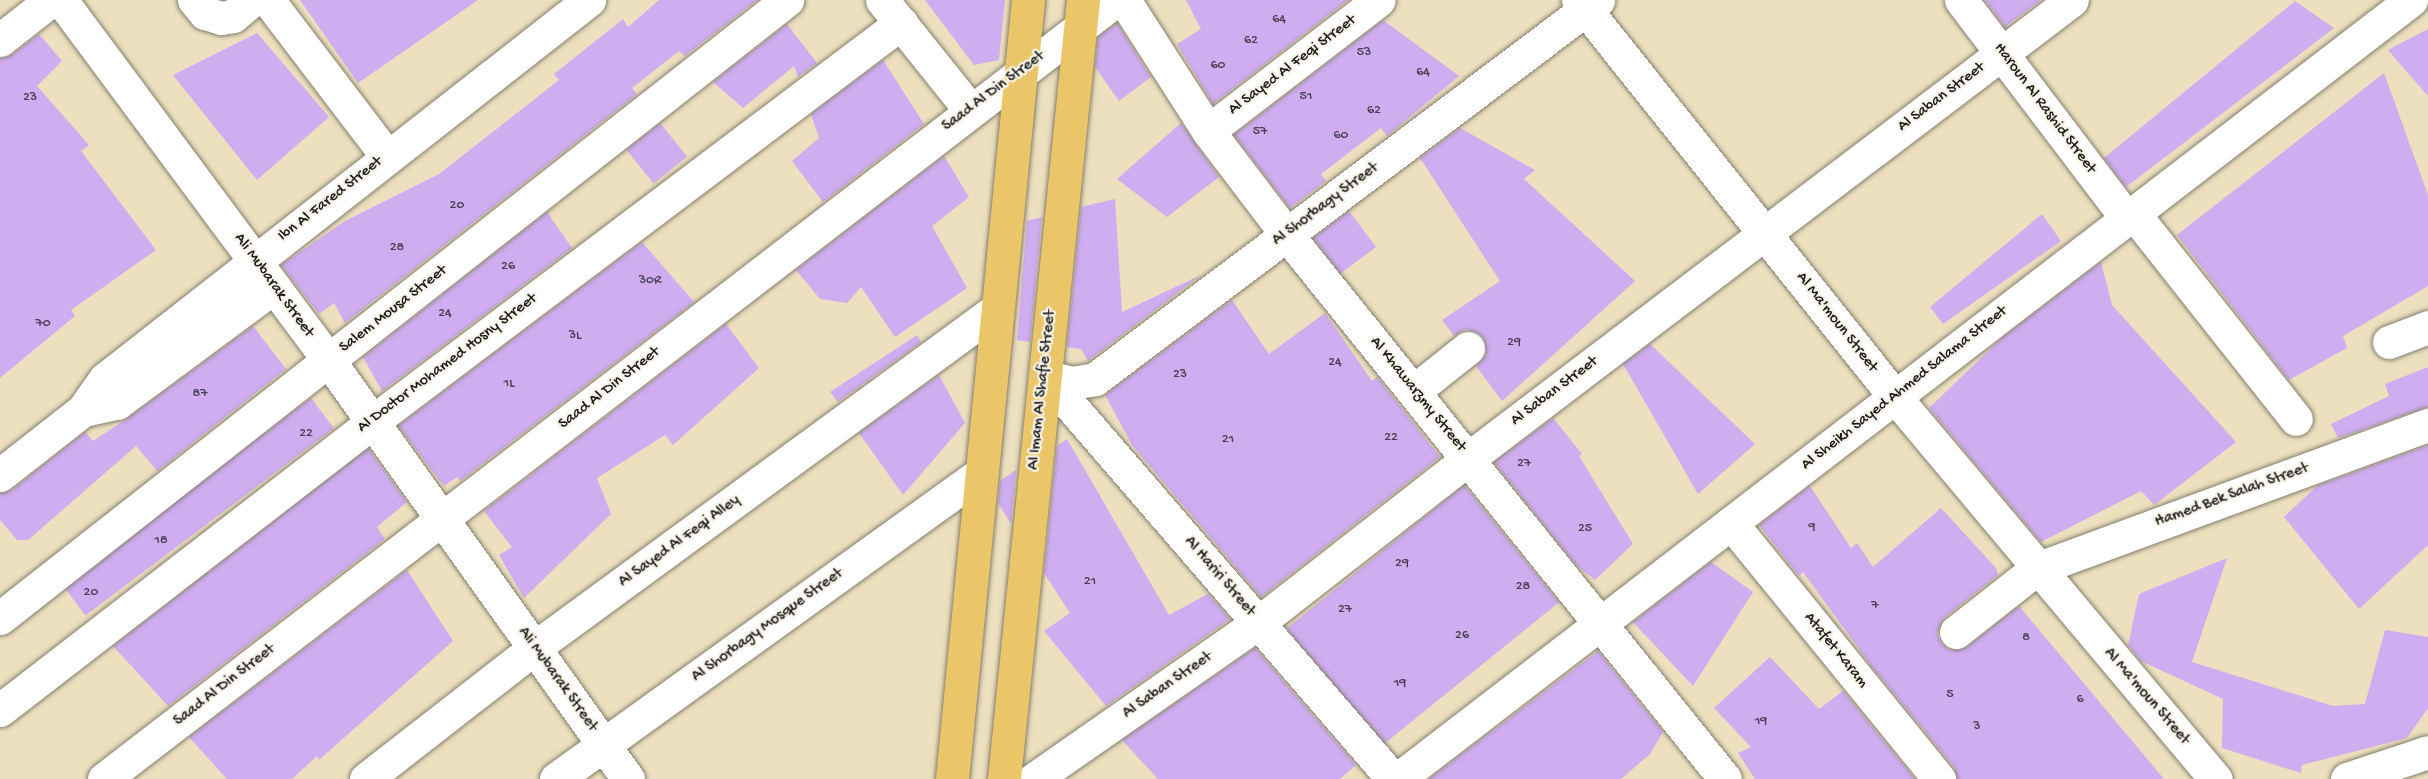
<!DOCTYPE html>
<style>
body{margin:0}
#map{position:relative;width:2428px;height:779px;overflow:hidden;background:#ece0be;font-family:"Gochi Hand",sans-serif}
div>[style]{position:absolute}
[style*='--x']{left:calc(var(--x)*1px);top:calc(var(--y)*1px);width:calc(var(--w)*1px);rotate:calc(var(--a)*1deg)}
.building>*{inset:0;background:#cfadf1;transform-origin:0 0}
.roads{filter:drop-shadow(0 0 2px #847e6d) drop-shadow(0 0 2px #847e6d)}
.minor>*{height:33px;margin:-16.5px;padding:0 16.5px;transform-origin:16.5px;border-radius:16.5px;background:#fff}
.major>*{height:33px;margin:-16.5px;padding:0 16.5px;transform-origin:16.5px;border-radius:16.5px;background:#ebc669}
span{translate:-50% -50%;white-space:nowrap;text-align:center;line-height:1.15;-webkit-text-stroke:4.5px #f7f3e8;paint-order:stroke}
.number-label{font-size:14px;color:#494051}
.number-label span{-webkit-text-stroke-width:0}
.street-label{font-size:16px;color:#1c1c1c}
</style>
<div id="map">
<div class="building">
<i style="clip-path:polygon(300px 0,478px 0,358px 83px)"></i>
<i style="clip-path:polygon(659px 0,757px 0,685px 56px,679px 51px,632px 88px,637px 94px,345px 323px,334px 303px,319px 314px,281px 265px,345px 221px,439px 174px,559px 80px,554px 74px,623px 19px,628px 27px)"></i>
<i style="clip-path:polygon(925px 0,1005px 0,999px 60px,974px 65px)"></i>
<i style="clip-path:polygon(1186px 0,1348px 0,1213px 104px,1177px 44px,1201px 29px)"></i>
<i style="clip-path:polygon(1985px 0,2041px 0,2005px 27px)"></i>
<i style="clip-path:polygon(2295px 1px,2334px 28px,2126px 187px,2104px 158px)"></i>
<i style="clip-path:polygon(1383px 20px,1459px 76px,1387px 136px,1381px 128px,1321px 174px,1326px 181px,1290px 208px,1234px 135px)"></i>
<i style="clip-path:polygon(1117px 23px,1151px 77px,1119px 101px,1095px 67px,1098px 37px)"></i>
<i style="clip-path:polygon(787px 24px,817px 63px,798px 77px,794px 66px,743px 108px,713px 82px)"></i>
<i style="clip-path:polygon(2428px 29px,2428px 96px,2388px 50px)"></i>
<i style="clip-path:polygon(257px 33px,329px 117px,257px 180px,173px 75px)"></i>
<i style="clip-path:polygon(39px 34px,62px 61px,37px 86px,89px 145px,81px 151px,156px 250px,71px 310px,75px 316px,0 378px,0 58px,12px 55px)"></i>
<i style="clip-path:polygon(883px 60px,924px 124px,823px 202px,792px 161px,819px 138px,811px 114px)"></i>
<i style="clip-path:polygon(2384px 73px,2428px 195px,2428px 286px,2343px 336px,2347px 348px,2289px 380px,2177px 235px)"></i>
<i style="left:660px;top:123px;width:43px;height:43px;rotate:51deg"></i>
<i style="clip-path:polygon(1181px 123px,1219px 177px,1167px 217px,1117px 179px)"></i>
<i style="clip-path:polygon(1460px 128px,1535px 170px,1524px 179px,1635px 281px,1502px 401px,1476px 366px,1486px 354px,1483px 337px,1466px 329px,1454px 336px,1442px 320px,1500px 281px,1420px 158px)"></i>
<i style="clip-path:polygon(944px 156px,969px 197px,932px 226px,967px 288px,895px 337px,861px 287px,847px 303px,820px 299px,796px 270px)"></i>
<i style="clip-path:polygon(1115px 199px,1122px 312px,1201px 275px,1088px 361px,1081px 349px,1067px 347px,1081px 207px)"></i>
<i style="left:1349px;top:211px;width:45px;height:45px;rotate:53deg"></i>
<i style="clip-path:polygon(547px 212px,572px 248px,382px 391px,363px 357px)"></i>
<i style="clip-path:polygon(2042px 214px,2061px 241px,1943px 324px,1930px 307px)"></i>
<i style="clip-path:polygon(1042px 217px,1030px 342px,1017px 340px,1027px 221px)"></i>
<i style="clip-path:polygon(642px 242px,694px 302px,460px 481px,457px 477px,444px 486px,398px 426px)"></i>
<i style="clip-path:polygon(2101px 262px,2112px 305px,2236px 442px,2154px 505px,2141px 491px,2041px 542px,1929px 408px,2004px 336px)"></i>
<i style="clip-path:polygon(1232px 300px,1269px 354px,1325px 313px,1372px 381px,1377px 377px,1440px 457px,1261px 597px,1132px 445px,1105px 395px)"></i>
<i style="clip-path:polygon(726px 324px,759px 368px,673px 445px,665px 435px,597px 478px,611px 514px,524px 598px,499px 555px,512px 547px,484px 511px)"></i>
<i style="clip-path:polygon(253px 326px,286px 369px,157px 471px,136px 446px,28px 540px,17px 540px,0 520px,0 493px,12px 490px,85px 432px,93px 441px,128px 418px)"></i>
<i style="clip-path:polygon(917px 335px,921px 342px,838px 402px,830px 392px)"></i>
<i style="clip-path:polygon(1650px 344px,1755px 444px,1698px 494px,1623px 364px)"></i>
<i style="clip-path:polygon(2428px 367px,2428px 407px,2338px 438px,2331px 424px,2389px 396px,2385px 384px)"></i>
<i style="clip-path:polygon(939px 375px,965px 423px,903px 495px,859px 433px)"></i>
<i style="left:311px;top:398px;width:38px;height:311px;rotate:53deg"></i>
<i style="clip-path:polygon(1553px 418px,1582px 454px,1579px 456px,1633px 544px,1595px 580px,1576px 565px,1494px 462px)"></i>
<i style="clip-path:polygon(1067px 439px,1169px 615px,1208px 594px,1230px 619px,1106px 706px,1044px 631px,1070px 613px,1044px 573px,1057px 446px)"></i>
<i style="clip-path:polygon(2428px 445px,2428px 545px,2359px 609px,2284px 517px,2317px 486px)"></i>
<i style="clip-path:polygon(368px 448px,407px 502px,377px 527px,385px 539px,168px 706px,113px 646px)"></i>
<i style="clip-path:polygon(1016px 470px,1011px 524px,998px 503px,1000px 481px)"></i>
<i style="left:1464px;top:485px;width:151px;height:228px;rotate:51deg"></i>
<i style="clip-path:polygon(1810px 486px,1851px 548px,1857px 543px,1873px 567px,1941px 508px,1996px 568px,1998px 575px,1944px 618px,1937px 634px,1942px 644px,1950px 650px,1967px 647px,2019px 606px,2164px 779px,1957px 779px,1954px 767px,1873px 668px,1803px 572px,1799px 576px,1759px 525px)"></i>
<i style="clip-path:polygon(2227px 558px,2192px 662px,2333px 706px,2365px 704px,2385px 630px,2428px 637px,2428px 708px,2407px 738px,2302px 765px,2301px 773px,2222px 748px,2223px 699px,2141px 661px,2128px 645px,2139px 594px)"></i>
<i style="clip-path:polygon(1711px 562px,1753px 592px,1693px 686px,1633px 622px)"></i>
<i style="clip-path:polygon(407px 570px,453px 641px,319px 760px,317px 756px,292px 779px,227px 779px,189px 737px)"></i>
<i style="clip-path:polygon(1255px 648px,1356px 765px,1340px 779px,1158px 779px,1122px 740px)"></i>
<i style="clip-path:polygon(1598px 651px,1663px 732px,1650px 754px,1621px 779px,1429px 779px)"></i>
<i style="clip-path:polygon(1770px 657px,1819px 709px,1843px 691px,1915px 779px,1755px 779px,1738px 753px,1751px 747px,1714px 708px)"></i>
</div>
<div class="roads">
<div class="minor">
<i style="--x:61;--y:0;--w:450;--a:53.4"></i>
<i style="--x:329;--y:361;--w:514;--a:54.42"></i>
<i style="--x:194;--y:0;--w:17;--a:50"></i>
<i style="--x:205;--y:13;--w:17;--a:17"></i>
<i style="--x:221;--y:18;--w:12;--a:-9"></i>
<i style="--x:233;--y:16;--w:25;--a:-40"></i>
<i style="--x:268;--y:0;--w:196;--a:52.7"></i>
<i style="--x:882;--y:0;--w:141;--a:51.3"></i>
<i style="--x:1124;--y:0;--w:156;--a:57.3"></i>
<i style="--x:1208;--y:131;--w:131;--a:52.8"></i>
<i style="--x:1287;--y:235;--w:698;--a:51.16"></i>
<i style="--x:1578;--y:0;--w:508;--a:51.39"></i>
<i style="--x:1895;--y:397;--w:499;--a:50"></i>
<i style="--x:1961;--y:0;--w:275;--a:52.8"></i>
<i style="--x:0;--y:40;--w:65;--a:-38.1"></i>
<i style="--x:1208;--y:131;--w:215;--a:-37.5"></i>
<i style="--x:2134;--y:214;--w:261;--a:51.7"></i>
<i style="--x:2389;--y:342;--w:42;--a:-21"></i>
<i style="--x:1045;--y:376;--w:27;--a:15"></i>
<i style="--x:1071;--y:383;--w:24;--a:-9"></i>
<i style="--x:1095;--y:379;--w:630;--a:-37"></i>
<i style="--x:1045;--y:376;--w:532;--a:49.19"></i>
<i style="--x:1414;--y:391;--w:69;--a:-38.5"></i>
<i style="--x:83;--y:410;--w:35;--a:-12"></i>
<i style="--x:117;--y:403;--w:195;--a:-36.5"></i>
<i style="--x:0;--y:475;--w:105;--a:-38.1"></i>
<i style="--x:83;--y:410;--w:38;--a:-55"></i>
<i style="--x:105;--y:379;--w:615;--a:-38.06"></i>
<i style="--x:1731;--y:523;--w:330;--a:50.9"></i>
<i style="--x:0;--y:618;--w:1001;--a:-38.14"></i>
<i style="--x:1956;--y:632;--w:102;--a:-38.2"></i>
<i style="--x:2036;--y:569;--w:418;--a:-20.2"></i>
<i style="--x:0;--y:710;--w:470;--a:-37.7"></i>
<i style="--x:372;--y:422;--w:663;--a:-37.03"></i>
<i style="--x:104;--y:779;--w:1277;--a:-37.59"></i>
<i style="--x:366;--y:779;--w:213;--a:-37.9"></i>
<i style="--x:534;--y:648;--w:574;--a:-36.21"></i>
<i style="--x:556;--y:779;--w:524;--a:-35.75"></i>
<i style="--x:1034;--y:779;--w:273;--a:-34.9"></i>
<i style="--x:1258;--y:623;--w:268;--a:-38"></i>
<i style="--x:1469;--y:458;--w:757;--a:-37.22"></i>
<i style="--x:1398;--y:779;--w:1278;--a:-37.56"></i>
<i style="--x:2347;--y:779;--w:85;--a:-18.4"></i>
</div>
<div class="major">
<i style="--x:952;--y:779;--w:783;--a:-84.43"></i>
<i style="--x:1004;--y:779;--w:783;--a:-84.21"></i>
</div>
</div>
<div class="number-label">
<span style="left:1279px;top:20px">64</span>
<span style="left:1251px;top:41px">62</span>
<span style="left:1364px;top:53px">53</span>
<span style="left:1218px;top:66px">60</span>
<span style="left:1423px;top:73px">64</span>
<span style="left:1306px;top:97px">51</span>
<span style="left:30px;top:98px">23</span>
<span style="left:1374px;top:111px">62</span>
<span style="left:1260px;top:132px">57</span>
<span style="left:1341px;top:136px">60</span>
<span style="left:457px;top:206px">20</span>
<span style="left:397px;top:248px">28</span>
<span style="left:508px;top:267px">26</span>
<span style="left:650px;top:281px">30R</span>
<span style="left:445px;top:314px">24</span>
<span style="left:43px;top:324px">70</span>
<span style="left:575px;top:336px">3L</span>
<span style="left:1514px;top:343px">29</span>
<span style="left:1335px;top:363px">24</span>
<span style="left:1180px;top:375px">23</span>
<span style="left:509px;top:384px">1L</span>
<span style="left:200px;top:394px">87</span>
<span style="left:306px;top:434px">22</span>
<span style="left:1391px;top:438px">22</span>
<span style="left:1228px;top:440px">21</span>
<span style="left:1524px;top:464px">27</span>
<span style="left:1812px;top:528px">9</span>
<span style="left:1585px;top:529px">25</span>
<span style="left:161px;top:541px">18</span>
<span style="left:1402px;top:564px">29</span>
<span style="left:1090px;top:582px">21</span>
<span style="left:1523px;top:587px">28</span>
<span style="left:91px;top:593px">20</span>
<span style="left:1875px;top:606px">7</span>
<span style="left:1345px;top:610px">27</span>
<span style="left:1462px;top:636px">26</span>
<span style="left:2026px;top:638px">8</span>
<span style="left:1400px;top:684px">19</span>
<span style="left:1950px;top:695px">5</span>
<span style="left:2080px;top:700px">6</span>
<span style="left:1761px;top:722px">19</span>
<span style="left:1977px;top:727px">3</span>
</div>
<div class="street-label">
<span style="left:1293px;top:66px;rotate:-37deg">Al Sayed Al Feqi Street</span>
<span style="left:994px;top:92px;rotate:-37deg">Saad Al Din Street</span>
<span style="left:1942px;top:98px;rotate:-37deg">Al Saban Street</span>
<span style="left:2044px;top:109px;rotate:53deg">Haroun Al Rashid Street</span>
<span style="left:331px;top:200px;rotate:-38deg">Ibn Al Fared Street</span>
<span style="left:1326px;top:205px;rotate:-37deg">Al Shorbagy Street</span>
<span style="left:273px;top:286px;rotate:54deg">Ali Mubarak Street</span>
<span style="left:394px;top:310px;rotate:-38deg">Salem Mousa Street</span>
<span style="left:1836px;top:323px;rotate:52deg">Al Ma'moun Street</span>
<span style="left:448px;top:364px;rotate:-37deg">Al Doctor Mohamed Hosny Street</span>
<span style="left:610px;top:389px;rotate:-38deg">Saad Al Din Street</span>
<span style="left:1905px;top:389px;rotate:-38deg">Al Sheikh Sayed Ahmed Salama Street</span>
<span style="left:1043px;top:390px;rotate:-84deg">Al Imam Al Shafie Street</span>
<span style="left:1555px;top:392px;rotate:-37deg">Al Saban Street</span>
<span style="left:1417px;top:395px;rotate:51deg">Al Khawarzmy Street</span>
<span style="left:2232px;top:496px;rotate:-20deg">Hamed Bek Salah Street</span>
<span style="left:680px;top:542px;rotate:-36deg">Al Sayed Al Feqi Alley</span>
<span style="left:1219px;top:577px;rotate:49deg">Al Hariri Street</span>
<span style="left:768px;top:626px;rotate:-36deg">Al Shorbagy Mosque Street</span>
<span style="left:1835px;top:651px;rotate:51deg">Atafet Karam</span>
<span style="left:557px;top:680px;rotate:54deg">Ali Mubarak Street</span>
<span style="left:225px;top:686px;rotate:-38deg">Saad Al Din Street</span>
<span style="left:1168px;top:686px;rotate:-35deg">Al Saban Street</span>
<span style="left:2146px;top:697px;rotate:49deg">Al Ma'moun Street</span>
</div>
</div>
